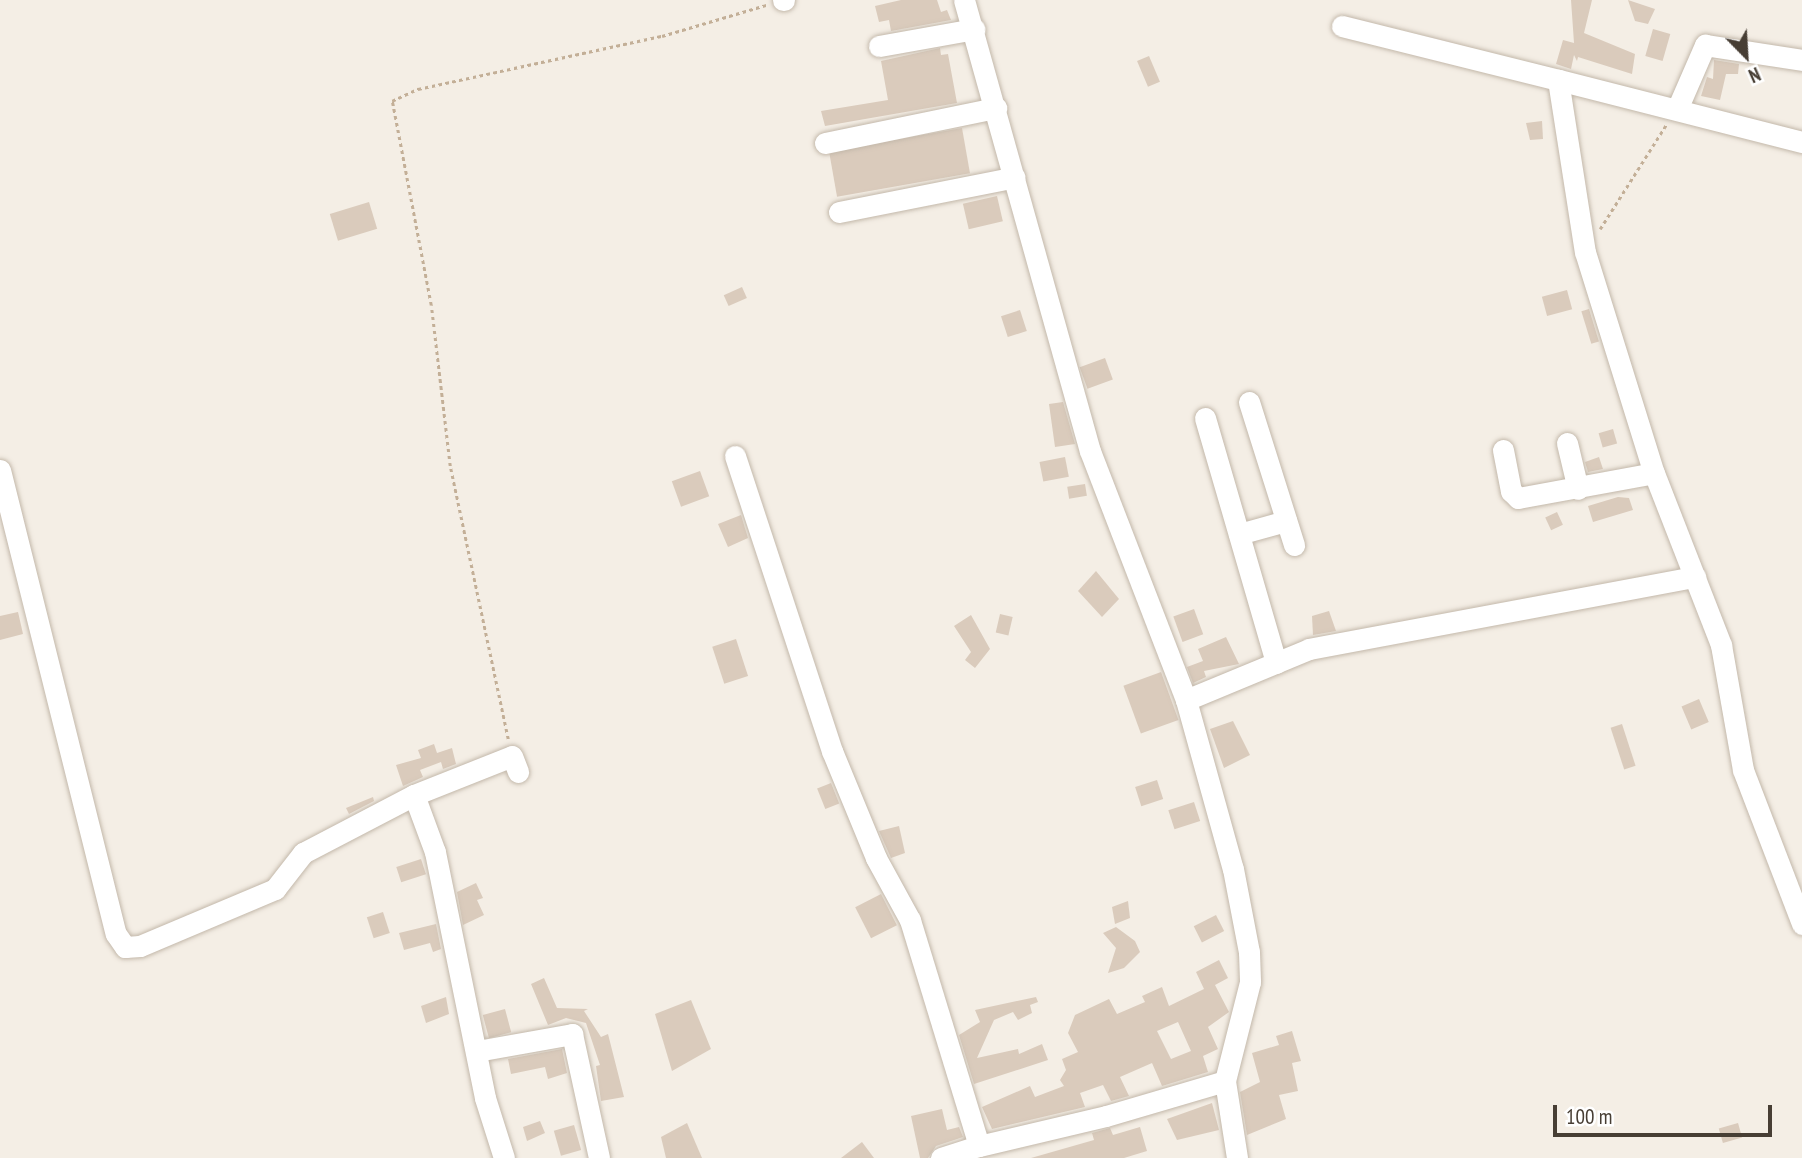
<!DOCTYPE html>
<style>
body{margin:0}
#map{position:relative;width:1802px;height:1158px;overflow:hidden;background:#f4eee5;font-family:"PT Sans Narrow",sans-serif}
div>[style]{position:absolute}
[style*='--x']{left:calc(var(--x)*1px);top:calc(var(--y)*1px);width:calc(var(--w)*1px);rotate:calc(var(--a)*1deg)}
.building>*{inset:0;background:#dacbbc;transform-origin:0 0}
.path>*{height:2.5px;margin-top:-1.25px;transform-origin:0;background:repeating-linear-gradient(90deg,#c3af97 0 3.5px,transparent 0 7px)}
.roads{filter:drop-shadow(0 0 2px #c3b8aa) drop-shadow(0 0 2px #c3b8aa)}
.minor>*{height:21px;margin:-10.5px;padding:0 10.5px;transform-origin:10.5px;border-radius:10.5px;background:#fff}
span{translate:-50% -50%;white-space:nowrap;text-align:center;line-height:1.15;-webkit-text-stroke:5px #fff;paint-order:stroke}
.north{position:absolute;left:1711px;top:21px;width:70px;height:70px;-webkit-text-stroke:5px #fff;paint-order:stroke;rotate:156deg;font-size:19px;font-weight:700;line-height:28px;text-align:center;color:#473e34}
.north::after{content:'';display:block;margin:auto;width:24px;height:32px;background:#473e34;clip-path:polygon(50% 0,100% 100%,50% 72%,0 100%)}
.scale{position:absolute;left:1553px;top:1105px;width:219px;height:32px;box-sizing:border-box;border:4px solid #473e34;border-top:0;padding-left:9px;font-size:21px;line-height:24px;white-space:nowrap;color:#473e34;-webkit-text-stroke:5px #fff;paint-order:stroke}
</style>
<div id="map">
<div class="building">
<i style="clip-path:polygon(901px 0,937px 0,941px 12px,947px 10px,951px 20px,891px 31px,889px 20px,879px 22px,875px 6px)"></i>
<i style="clip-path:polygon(1571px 0,1592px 0,1584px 33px,1635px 54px,1632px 74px,1578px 57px,1577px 61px,1574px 55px,1571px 69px,1556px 64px,1563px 40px,1574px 43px)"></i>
<i style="clip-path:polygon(1628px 0,1655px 9px,1648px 24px,1635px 21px)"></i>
<i style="left:1653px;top:29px;width:18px;height:28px;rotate:16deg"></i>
<i style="clip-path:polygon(940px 48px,941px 55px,948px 54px,957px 103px,825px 126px,821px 111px,888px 100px,881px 61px)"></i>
<i style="left:1149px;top:56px;width:28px;height:13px;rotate:67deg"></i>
<i style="clip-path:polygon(1714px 60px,1739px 64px,1738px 74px,1726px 74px,1720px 100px,1701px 96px,1707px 77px,1713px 79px)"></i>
<i style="clip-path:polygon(1542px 121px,1543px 139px,1530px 140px,1526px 123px)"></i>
<i style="left:962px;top:128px;width:46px;height:135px;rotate:80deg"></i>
<i style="left:997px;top:196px;width:26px;height:35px;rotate:77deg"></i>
<i style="left:369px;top:202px;width:28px;height:41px;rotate:73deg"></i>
<i style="left:742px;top:287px;width:12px;height:20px;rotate:66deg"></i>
<i style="left:1567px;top:290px;width:20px;height:26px;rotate:75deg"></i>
<i style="left:1589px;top:309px;width:34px;height:8px;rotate:73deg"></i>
<i style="left:1020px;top:310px;width:22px;height:20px;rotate:72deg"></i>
<i style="left:1105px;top:358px;width:23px;height:27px;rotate:70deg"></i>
<i style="clip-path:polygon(1063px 402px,1075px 444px,1055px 447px,1049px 404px)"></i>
<i style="left:1613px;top:429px;width:15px;height:15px;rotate:74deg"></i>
<i style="left:1065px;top:457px;width:20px;height:26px;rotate:79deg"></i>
<i style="clip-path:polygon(1599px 457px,1603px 469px,1588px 472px,1585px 462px)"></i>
<i style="left:700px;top:471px;width:27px;height:30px;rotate:70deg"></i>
<i style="left:1085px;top:484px;width:12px;height:18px;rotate:81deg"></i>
<i style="clip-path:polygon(1618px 497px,1629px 498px,1633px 510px,1593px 522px,1588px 506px)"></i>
<i style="left:1557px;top:512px;width:14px;height:13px;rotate:65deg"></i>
<i style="clip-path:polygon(741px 515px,748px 538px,728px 547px,718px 524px)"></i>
<i style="clip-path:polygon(1096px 571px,1119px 599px,1102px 617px,1078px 591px)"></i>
<i style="left:1194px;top:609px;width:27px;height:22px;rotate:70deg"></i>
<i style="clip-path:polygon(1329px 611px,1336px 631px,1313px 635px,1312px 616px)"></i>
<i style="clip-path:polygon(18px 612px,23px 634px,0 640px,0 616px)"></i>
<i style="left:1000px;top:614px;width:13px;height:19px;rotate:13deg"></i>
<i style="clip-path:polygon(971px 615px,990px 649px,975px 668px,965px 660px,971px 652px,954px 626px)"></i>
<i style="clip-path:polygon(1226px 637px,1239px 664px,1204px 671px,1206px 677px,1193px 683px,1187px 667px,1203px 661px,1198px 649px)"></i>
<i style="left:736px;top:639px;width:39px;height:25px;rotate:72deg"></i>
<i style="left:1161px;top:672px;width:51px;height:40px;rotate:70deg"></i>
<i style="left:1699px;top:699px;width:25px;height:19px;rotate:67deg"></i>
<i style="clip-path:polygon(1233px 721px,1250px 755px,1224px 768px,1210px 729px)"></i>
<i style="left:1622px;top:724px;width:44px;height:12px;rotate:72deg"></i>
<i style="clip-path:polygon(434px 744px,437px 753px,452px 748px,456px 764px,443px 769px,441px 762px,420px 770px,423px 777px,403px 786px,396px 765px,421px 758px,418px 750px)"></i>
<i style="left:1157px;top:780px;width:20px;height:23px;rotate:72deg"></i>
<i style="left:831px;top:783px;width:22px;height:15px;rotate:68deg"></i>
<i style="clip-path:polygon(373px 797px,374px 801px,349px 814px,346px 808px)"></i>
<i style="left:1194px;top:802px;width:20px;height:27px;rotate:72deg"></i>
<i style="clip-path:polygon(899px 826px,905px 853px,891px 858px,879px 831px)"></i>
<i style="left:421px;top:859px;width:16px;height:26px;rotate:72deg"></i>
<i style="clip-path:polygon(476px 883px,483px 898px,477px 900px,484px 915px,463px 925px,457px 892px)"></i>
<i style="left:881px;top:894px;width:35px;height:29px;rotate:63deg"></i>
<i style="clip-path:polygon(1128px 901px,1130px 918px,1115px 924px,1112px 907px)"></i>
<i style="left:383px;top:912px;width:22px;height:17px;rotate:72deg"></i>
<i style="left:1216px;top:915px;width:18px;height:25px;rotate:63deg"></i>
<i style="clip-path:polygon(436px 924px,441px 949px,433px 952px,430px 943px,404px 950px,399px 933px)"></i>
<i style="clip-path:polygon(1116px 927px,1135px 941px,1140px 952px,1124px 968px,1108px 973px,1116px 948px,1103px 933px)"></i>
<i style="clip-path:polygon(evenodd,1219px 960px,1228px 978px,1215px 985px,1229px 1012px,1208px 1027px,1218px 1049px,1203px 1056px,1208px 1072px,1162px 1086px,1152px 1063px,1120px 1077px,1129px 1096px,1111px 1101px,1103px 1085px,1080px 1093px,1085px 1107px,992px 1129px,982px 1107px,1030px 1086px,1035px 1097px,1064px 1086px,1060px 1080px,1066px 1070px,1062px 1059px,1078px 1052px,1068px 1033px,1075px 1015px,1109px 999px,1117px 1014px,1145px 1002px,1142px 996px,1162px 987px,1169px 1006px,1204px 989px,1196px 972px,1219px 960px,1178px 1022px,1191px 1051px,1171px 1059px,1157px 1031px,1178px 1022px)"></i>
<i style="clip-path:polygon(544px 978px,557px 1008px,588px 1009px,584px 1011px,601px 1037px,608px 1034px,624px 1097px,601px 1101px,596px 1066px,600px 1065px,586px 1023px,566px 1018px,548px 1025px,531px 984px)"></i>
<i style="clip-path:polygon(446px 997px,449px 1014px,426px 1023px,421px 1006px)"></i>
<i style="clip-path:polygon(1036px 997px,1038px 1002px,1030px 1005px,1032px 1013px,1018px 1020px,1013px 1012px,994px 1020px,977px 1058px,1018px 1049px,1019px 1054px,1042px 1044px,1048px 1060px,974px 1084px,959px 1035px,980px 1022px,975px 1010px)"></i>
<i style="clip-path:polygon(691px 1000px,711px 1049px,672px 1071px,655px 1014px)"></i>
<i style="left:505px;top:1009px;width:24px;height:23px;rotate:75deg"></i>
<i style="clip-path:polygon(1292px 1031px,1301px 1061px,1292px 1063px,1298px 1091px,1279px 1095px,1286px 1119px,1247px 1135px,1240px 1092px,1260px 1082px,1252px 1053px,1279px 1045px,1276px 1036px)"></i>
<i style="clip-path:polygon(562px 1049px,567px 1073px,548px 1079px,545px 1067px,511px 1074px,508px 1059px)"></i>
<i style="clip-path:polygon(1212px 1103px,1219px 1130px,1177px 1140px,1167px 1119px)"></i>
<i style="clip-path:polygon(942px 1109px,947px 1130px,959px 1127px,963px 1137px,936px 1146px,928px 1158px,920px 1158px,911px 1116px)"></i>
<i style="clip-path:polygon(540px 1121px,545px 1133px,527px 1141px,523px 1127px)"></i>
<i style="clip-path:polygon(687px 1123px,702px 1158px,666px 1158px,661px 1137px)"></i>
<i style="left:1738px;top:1123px;width:15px;height:20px;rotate:74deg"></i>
<i style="left:574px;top:1125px;width:26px;height:21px;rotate:74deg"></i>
<i style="clip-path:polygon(1140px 1127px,1147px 1151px,1124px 1158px,1031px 1158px,1094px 1140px,1092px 1133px,1110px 1128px,1113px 1135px)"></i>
<i style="clip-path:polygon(862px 1142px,874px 1158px,841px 1158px)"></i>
</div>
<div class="path">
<i style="--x:1600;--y:229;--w:123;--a:-57.6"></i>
<i style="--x:508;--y:739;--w:279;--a:-102"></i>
<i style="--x:450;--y:466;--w:162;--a:-96.7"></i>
<i style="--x:431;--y:305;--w:208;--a:-100.8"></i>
<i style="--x:392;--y:101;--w:29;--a:-25"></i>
<i style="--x:418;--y:89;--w:250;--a:-12.3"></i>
<i style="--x:662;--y:36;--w:109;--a:-16.6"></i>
</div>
<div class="roads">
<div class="minor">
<i style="--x:783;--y:0;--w:1;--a:0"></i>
<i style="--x:964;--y:0;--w:468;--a:74.4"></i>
<i style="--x:1090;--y:451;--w:267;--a:68.9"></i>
<i style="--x:1186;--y:700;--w:175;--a:74.5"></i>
<i style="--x:1233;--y:869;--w:85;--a:79.1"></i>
<i style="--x:1249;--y:952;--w:30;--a:88"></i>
<i style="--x:1250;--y:982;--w:102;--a:104.2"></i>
<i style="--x:1225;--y:1081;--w:78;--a:81.1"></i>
<i style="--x:1342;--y:26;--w:223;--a:14"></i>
<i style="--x:879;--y:46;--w:97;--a:-10.1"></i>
<i style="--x:1678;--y:107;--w:68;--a:-66.5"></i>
<i style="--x:1705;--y:45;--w:98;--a:8.8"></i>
<i style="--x:1802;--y:142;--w:252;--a:-165.7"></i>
<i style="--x:1558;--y:80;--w:174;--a:81.1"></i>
<i style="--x:1585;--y:252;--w:232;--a:72.7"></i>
<i style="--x:1654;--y:473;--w:185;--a:68.7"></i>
<i style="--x:1721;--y:645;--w:127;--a:80"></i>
<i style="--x:1743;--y:770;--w:165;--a:69"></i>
<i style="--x:825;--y:143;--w:175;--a:-11.6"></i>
<i style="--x:839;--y:212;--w:179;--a:-11.2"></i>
<i style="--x:1249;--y:402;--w:150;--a:72.5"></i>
<i style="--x:1205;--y:418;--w:255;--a:73.8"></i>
<i style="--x:1567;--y:443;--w:47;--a:76.6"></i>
<i style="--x:1503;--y:450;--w:42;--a:79"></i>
<i style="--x:1511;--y:491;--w:10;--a:45"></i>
<i style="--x:1518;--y:498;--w:138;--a:-10.4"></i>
<i style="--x:735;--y:456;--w:311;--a:71.8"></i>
<i style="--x:832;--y:751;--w:116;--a:67.6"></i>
<i style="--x:876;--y:858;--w:71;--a:61.3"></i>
<i style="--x:910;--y:920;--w:236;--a:73"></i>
<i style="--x:979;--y:1146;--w:130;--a:-13.3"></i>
<i style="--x:1106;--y:1116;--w:124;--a:-16.4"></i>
<i style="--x:0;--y:470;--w:478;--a:76"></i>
<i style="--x:116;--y:934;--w:16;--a:55"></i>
<i style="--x:125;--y:947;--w:15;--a:-4"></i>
<i style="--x:140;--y:946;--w:147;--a:-22.9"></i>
<i style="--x:275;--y:889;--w:46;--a:-52.1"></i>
<i style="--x:303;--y:853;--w:125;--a:-27.6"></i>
<i style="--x:414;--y:795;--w:105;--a:-21.7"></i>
<i style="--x:512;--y:756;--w:17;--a:69"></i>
<i style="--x:1239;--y:534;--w:49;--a:-15.5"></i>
<i style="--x:1186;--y:700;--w:133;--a:-22.5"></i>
<i style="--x:1309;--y:649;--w:393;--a:-10.6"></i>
<i style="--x:414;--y:795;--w:61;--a:69.8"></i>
<i style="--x:435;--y:852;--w:251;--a:78.5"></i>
<i style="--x:485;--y:1098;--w:63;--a:72.4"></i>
<i style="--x:477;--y:1051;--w:97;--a:-10.1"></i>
<i style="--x:572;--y:1034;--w:127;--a:77.7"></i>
<i style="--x:941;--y:1158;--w:40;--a:-18"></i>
</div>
</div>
<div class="north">N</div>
<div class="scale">100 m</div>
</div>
